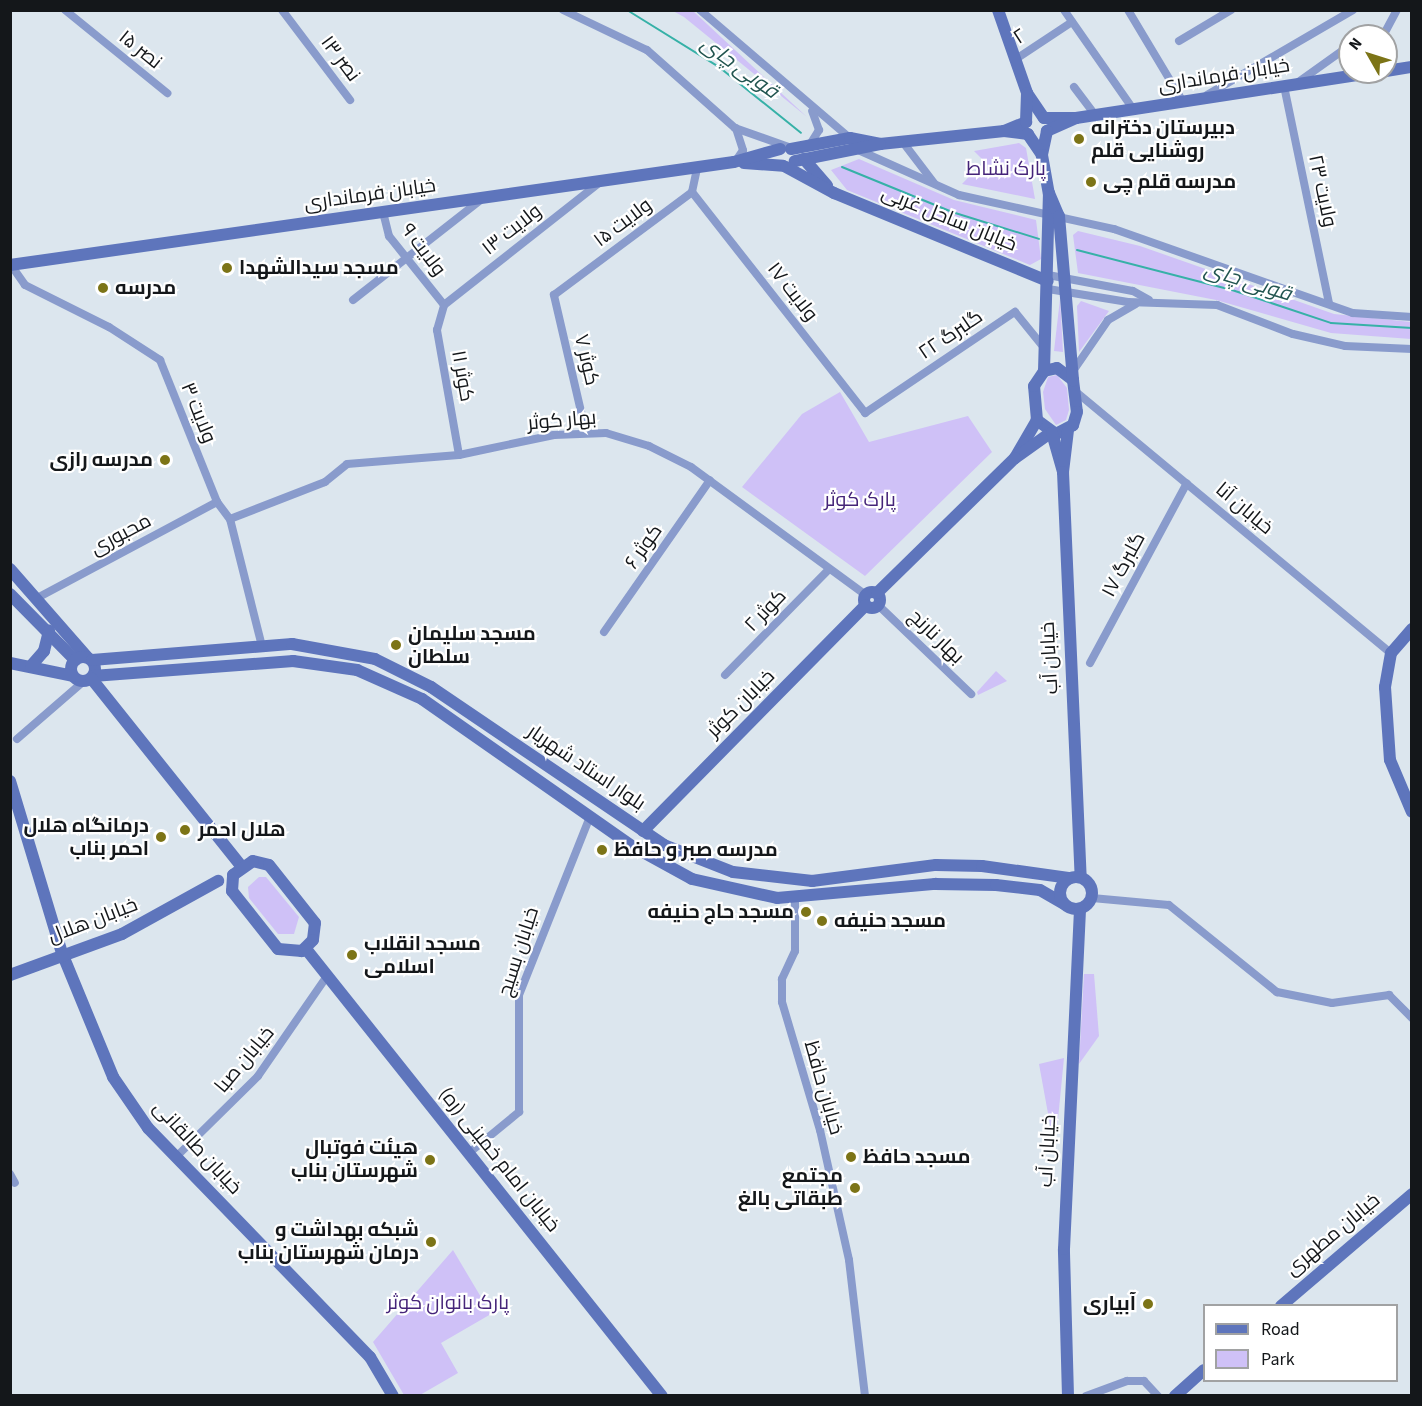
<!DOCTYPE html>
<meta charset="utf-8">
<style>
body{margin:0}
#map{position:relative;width:1422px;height:1406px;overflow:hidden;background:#dce6ee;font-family:"Source Sans 3",Cairo,sans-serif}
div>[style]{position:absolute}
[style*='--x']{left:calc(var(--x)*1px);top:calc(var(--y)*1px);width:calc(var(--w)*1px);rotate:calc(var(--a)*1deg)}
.green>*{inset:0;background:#cfc1f7}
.stream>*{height:2px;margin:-1px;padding:0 1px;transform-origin:1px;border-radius:1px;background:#36b1a7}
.street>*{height:8px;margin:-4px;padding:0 4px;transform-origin:4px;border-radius:4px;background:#899bcc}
.secondary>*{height:12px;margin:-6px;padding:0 6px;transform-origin:6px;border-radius:6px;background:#5e75bc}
.secondary>.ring{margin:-6px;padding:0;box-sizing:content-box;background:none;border:12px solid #5e75bc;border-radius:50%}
.dots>*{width:16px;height:16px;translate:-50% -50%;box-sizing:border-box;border:3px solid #fff;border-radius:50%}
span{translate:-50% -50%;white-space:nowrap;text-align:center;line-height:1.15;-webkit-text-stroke:4.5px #fff;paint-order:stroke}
.street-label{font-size:20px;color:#14171a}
.poi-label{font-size:20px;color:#14171a;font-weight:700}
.left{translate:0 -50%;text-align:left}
.right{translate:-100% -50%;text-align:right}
.park-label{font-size:20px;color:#452479}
.water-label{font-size:21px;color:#225550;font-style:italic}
.frame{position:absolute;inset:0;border:12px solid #14171a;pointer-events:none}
.legend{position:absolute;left:1203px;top:1304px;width:195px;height:78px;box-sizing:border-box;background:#fff;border:2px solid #a1a2a3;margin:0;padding:8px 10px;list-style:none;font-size:18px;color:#14171a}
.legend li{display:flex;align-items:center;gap:12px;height:30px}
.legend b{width:30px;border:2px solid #a1a2a3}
.north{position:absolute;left:1338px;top:24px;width:60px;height:60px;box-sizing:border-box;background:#fff;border:2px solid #a1a2a3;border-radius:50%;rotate:309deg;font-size:16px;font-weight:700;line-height:24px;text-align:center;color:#14171a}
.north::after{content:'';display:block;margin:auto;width:21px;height:27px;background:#7c7417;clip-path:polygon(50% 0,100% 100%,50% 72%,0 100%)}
</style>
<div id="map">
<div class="green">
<i style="clip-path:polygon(673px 11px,693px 11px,807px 117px,684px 17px)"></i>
<i style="clip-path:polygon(1019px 143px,1026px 148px,1035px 199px,962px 184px,984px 161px,974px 151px)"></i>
<i style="clip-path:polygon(859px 159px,954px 200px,1036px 220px,1041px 259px,1030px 265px,847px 190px,831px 170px)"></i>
<i style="clip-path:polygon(1078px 231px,1140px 246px,1334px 314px,1411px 322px,1411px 339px,1331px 333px,1216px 300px,1078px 273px,1073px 235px)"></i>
<i style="clip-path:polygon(1060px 299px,1063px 352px,1054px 351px)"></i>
<i style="clip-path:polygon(1081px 301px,1109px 311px,1079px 352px,1077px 306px)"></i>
<i style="clip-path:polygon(1057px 375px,1067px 388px,1069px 410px,1066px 420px,1056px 425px,1045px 409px,1043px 392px,1048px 377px)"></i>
<i style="clip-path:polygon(840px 392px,869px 442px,968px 416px,992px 452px,865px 576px,742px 487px,802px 414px)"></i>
<i style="clip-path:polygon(996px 671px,1007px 681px,978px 695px,977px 692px)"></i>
<i style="clip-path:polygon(259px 877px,266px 877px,299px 917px,294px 934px,278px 934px,249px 898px,248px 887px)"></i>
<i style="clip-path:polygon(1084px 974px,1094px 974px,1099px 1036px,1079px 1064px)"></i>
<i style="clip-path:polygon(1064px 1058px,1057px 1129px,1051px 1130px,1039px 1064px)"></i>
<i style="clip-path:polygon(453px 1250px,491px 1314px,441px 1343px,458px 1373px,420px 1395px,404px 1395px,373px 1342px)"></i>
</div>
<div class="stream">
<i style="--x:627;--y:10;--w:108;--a:31.8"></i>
<i style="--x:719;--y:67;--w:105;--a:38.8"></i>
<i style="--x:842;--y:167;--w:119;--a:22.2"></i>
<i style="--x:952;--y:212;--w:91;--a:17.2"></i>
<i style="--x:1077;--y:250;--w:160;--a:14.5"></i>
<i style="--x:1232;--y:290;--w:104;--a:18.4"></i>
<i style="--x:1331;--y:323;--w:81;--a:3.5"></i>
</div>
<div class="street">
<i style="--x:65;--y:10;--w:132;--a:39.1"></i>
<i style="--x:282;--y:10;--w:113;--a:52.9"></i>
<i style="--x:563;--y:10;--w:93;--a:25.5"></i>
<i style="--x:647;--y:50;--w:118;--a:41.6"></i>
<i style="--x:735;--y:128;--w:57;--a:19.4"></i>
<i style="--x:700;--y:10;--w:197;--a:40.5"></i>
<i style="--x:1064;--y:10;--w:121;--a:55.1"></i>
<i style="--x:1128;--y:10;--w:107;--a:59.1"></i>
<i style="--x:1383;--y:36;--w:30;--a:-62"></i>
<i style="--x:1179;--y:41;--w:61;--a:-30.8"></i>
<i style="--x:1016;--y:59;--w:67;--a:-33.5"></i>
<i style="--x:1297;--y:83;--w:65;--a:-35.6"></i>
<i style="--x:1284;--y:86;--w:222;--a:78.3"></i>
<i style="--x:1074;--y:87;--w:35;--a:53"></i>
<i style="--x:1207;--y:95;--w:169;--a:-30.2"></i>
<i style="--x:902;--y:141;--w:53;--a:52.7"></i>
<i style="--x:809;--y:146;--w:19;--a:-58"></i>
<i style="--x:819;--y:130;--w:20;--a:-110"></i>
<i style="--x:856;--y:149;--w:113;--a:24.1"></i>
<i style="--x:959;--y:195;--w:159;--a:12.4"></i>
<i style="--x:1114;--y:229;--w:253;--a:19.4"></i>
<i style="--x:1353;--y:313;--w:59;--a:3.9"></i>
<i style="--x:735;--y:162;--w:14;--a:-56"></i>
<i style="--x:743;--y:150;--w:23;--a:-108"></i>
<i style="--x:692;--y:192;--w:281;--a:51.9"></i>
<i style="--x:865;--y:413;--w:181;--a:-34"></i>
<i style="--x:1015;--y:312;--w:48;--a:51"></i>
<i style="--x:383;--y:212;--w:25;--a:76"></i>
<i style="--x:389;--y:236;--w:88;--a:51.4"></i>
<i style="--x:11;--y:265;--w:24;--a:55"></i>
<i style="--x:25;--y:285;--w:94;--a:26.6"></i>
<i style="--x:109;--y:327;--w:61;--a:32.9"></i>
<i style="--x:160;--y:360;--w:153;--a:68.1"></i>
<i style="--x:217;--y:502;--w:21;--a:53"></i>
<i style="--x:230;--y:519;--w:131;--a:75.9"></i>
<i style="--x:1048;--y:275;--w:86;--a:10.7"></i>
<i style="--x:1133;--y:291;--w:18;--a:29"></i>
<i style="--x:1048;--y:289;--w:81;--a:9.2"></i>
<i style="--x:1128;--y:302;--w:89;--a:1.9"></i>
<i style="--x:1217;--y:305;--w:81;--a:20.9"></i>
<i style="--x:1293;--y:334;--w:53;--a:13"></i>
<i style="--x:1345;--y:346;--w:67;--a:2.6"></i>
<i style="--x:353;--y:300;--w:164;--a:-38.1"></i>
<i style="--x:1073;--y:371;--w:62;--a:-55.5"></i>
<i style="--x:1108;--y:320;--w:32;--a:-30"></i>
<i style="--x:1075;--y:391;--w:410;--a:39.7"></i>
<i style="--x:586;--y:433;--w:142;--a:-103.1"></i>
<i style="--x:554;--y:295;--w:172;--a:-36.7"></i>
<i style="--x:692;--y:192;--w:25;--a:-78"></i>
<i style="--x:459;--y:455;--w:127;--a:-100"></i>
<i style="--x:437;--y:330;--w:26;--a:-74"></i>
<i style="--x:444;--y:305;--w:197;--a:-38.2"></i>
<i style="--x:230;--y:519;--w:102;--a:-21.3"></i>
<i style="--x:325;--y:482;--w:28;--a:-39"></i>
<i style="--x:347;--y:464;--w:112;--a:-4.6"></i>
<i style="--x:459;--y:455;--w:97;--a:-11.9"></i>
<i style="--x:554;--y:435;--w:52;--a:-2.2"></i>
<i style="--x:606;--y:433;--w:45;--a:16.8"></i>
<i style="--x:649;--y:446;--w:47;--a:26.6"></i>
<i style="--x:691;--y:467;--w:217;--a:36.2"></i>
<i style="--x:39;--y:597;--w:202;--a:-28.1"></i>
<i style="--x:878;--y:605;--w:129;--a:43.7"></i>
<i style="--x:604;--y:632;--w:185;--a:-55.1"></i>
<i style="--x:1090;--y:663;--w:204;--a:-61.7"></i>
<i style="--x:725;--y:675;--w:148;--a:-45.5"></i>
<i style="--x:17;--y:739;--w:89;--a:-40.9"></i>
<i style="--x:795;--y:898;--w:53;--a:90"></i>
<i style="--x:795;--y:951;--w:31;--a:115"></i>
<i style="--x:782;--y:979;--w:23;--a:90"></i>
<i style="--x:782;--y:1002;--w:134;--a:73.5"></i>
<i style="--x:820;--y:1130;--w:133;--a:77.4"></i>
<i style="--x:849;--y:1260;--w:137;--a:83.3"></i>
<i style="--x:1092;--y:898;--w:77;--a:5.2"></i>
<i style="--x:1169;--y:905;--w:139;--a:38.9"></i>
<i style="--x:1277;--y:992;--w:56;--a:11.3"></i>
<i style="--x:1332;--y:1003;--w:58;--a:-8"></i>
<i style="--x:1389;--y:995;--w:33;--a:45"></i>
<i style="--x:469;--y:1153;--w:65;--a:-39.4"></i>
<i style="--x:519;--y:1112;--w:117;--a:-90"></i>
<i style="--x:519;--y:995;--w:192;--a:-68.3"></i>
<i style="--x:176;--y:1157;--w:115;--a:-44.6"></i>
<i style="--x:258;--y:1076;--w:121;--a:-55.4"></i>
<i style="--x:10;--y:1174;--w:10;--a:61"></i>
<i style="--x:1086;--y:1396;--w:44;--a:-20.1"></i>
<i style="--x:1127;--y:1381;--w:17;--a:0"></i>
<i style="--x:1144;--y:1381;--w:21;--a:47"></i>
</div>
<div class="secondary">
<i style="--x:998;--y:10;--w:88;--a:70.7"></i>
<i style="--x:1386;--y:71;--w:26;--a:-9"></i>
<i style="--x:1027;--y:93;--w:30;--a:56"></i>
<i style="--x:1044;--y:118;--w:32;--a:0"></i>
<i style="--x:1076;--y:118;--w:32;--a:156"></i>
<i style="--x:1047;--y:131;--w:25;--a:102"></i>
<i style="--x:1042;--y:155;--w:25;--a:-124"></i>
<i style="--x:1028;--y:134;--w:24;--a:-173"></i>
<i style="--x:1004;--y:131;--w:24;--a:-22"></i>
<i style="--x:1026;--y:122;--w:29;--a:-88"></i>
<i style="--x:1076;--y:118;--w:304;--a:-8.7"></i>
<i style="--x:880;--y:144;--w:125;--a:-6"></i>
<i style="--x:791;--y:149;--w:60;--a:-10.6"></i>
<i style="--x:850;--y:138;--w:31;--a:11"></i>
<i style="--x:880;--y:144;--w:87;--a:168.7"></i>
<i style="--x:1042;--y:155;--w:39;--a:80"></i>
<i style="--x:804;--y:159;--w:35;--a:49"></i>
<i style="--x:744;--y:163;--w:39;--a:4"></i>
<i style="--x:786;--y:167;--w:55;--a:28.4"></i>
<i style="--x:834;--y:193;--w:231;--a:22.4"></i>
<i style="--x:10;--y:265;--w:731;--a:-8.1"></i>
<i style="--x:734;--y:162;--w:48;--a:-15.8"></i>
<i style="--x:1057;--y:368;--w:20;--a:37"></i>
<i style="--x:1073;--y:380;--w:32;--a:83"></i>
<i style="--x:1077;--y:412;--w:14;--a:107"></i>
<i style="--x:1073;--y:425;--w:19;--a:152"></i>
<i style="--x:1056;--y:434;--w:24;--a:-144"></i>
<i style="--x:1037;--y:420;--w:34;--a:-95"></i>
<i style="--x:1034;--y:386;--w:18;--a:-56"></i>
<i style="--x:1044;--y:371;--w:13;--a:-13"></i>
<i style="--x:1044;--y:371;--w:178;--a:-88.4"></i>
<i style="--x:1049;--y:193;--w:25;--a:67"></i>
<i style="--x:1059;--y:216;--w:165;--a:85.1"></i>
<i style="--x:1037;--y:420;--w:44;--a:120.1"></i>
<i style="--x:1015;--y:458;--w:43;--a:-35.5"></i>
<i style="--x:1052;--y:433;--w:41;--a:74.2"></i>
<i style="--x:1063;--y:472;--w:42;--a:-83.2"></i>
<i style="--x:1063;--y:472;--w:405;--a:87.5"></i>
<i style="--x:10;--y:569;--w:117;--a:48.8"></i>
<i class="ring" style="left:864px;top:592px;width:4px;height:4px"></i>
<i style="--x:877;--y:593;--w:193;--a:-44.4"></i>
<i style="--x:10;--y:594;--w:93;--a:45.4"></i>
<i style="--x:1412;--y:629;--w:32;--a:131"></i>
<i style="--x:1391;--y:653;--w:35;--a:100"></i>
<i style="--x:1385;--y:687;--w:73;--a:86.1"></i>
<i style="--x:1390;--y:760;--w:56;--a:67.1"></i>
<i class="ring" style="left:71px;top:657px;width:12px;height:12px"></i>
<i style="--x:92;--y:660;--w:201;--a:-4.6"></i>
<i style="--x:292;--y:644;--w:84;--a:10.2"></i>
<i style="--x:375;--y:659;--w:63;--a:26.6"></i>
<i style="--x:431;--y:687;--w:282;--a:34.1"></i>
<i style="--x:664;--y:845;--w:74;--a:21.4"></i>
<i style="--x:733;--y:872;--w:80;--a:6.5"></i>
<i style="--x:812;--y:881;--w:125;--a:-7.4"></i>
<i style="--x:936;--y:865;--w:46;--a:1.2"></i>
<i style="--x:982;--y:866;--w:89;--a:7.8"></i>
<i style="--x:10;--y:663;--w:64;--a:11.7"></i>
<i style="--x:31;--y:666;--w:20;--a:-49"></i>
<i style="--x:44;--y:651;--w:21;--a:-76"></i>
<i style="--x:93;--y:676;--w:201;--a:-4.3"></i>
<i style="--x:293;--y:661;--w:65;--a:8"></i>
<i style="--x:357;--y:670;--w:71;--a:24"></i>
<i style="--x:422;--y:699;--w:256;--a:35"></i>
<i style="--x:632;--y:846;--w:68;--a:28.8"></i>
<i style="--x:692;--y:879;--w:87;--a:12.6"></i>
<i style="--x:777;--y:898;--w:159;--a:-5.1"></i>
<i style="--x:935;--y:884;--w:61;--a:0.9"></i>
<i style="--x:996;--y:885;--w:44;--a:6.5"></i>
<i style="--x:1040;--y:890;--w:28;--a:30"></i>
<i style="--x:91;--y:678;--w:241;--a:51.4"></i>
<i style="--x:10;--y:781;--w:180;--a:73.2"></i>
<i style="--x:62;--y:953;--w:134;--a:67.6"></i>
<i style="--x:113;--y:1077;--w:62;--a:55.5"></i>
<i style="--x:148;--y:1128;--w:319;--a:45.9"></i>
<i style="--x:370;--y:1357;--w:45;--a:59.5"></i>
<i style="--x:643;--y:831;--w:317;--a:-45.4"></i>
<i style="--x:253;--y:861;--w:16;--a:14"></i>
<i style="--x:269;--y:865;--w:74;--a:51.6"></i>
<i style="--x:315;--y:923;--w:17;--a:97"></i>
<i style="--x:313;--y:940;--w:16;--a:135"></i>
<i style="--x:302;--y:951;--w:24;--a:-175"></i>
<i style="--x:278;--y:949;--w:74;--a:-128.4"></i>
<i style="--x:232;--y:891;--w:16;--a:-86"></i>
<i style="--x:233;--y:875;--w:24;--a:-35"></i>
<i class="ring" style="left:1060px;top:877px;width:20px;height:20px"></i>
<i style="--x:306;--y:949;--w:571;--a:51.47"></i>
<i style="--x:10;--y:975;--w:119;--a:-20.1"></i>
<i style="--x:122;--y:934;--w:110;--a:-28.9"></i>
<i style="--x:1281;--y:1306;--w:172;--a:-40.5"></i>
<i style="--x:1068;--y:1396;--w:147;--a:-91.6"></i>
<i style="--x:1064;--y:1249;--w:340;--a:-87.3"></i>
<i style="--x:1175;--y:1396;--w:39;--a:-42"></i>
</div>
<div class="dots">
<i style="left:1079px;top:139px;background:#7c7417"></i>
<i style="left:1091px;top:182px;background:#7c7417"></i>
<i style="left:227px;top:268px;background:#7c7417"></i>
<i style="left:103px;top:288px;background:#7c7417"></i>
<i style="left:165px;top:460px;background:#7c7417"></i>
<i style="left:396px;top:645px;background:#7c7417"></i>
<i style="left:185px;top:830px;background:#7c7417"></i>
<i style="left:161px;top:837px;background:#7c7417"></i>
<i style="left:602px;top:850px;background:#7c7417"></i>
<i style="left:806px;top:912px;background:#7c7417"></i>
<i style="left:822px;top:921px;background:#7c7417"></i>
<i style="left:352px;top:955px;background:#7c7417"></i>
<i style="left:851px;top:1157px;background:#7c7417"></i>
<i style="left:430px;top:1160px;background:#7c7417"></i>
<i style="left:855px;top:1188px;background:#7c7417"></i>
<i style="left:431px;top:1242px;background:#7c7417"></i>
<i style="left:1148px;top:1304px;background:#7c7417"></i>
</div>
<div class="street-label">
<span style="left:1020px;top:37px;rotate:-33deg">۲</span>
<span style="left:140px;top:50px;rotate:39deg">نصر ۱۵</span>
<span style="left:340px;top:59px;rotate:53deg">نصر ۱۳</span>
<span style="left:1224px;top:76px;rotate:-9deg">خیابان فرمانداری</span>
<span style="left:1322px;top:191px;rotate:78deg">ولایت ۲۳</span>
<span style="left:370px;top:195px;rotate:-8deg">خیابان فرمانداری</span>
<span style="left:949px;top:219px;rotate:22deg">خیابان ساحل غربی</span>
<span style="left:623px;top:223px;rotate:-37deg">ولایت ۱۵</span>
<span style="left:512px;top:230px;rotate:-38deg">ولایت ۱۳</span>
<span style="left:423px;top:250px;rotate:53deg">ولایت ۹</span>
<span style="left:792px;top:292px;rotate:52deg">ولایت ۱۷</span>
<span style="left:951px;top:335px;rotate:-34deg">گلبرگ ۲۲</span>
<span style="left:586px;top:360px;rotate:77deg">کوثر ۷</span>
<span style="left:462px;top:376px;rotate:80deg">کوثر ۱۱</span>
<span style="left:198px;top:413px;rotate:68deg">ولایت ۳</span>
<span style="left:562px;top:421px;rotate:-5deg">بهار کوثر</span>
<span style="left:1244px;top:509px;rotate:40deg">خیابان آنا</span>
<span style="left:121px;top:535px;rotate:-28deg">محبوری</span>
<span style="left:644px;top:547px;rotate:-55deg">کوثر ۶</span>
<span style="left:1124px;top:565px;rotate:-62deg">گلبرگ ۱۷</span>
<span style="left:766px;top:611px;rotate:-46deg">کوثر ۲</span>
<span style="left:936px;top:637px;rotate:44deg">بهار نارنج</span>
<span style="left:1050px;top:658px;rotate:-93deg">خیابان آب</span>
<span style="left:741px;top:704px;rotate:-45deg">خیابان کوثر</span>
<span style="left:586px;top:768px;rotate:34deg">بلوار استاد شهریار</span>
<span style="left:93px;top:921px;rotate:-21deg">خیابان هلال</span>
<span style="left:519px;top:952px;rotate:-72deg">خیابان بسیج</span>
<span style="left:245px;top:1060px;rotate:-50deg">خیابان صبا</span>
<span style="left:823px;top:1088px;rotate:74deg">خیابان حافظ</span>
<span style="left:197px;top:1148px;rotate:47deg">خیابان طالقانی</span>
<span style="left:1048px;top:1151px;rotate:-87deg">خیابان آب</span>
<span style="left:499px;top:1160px;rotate:51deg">خیابان امام خمینی (ره)</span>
<span style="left:1333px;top:1235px;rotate:-40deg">خیابان مطهری</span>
</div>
<div class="poi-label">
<span class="left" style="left:1091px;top:140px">دبیرستان دخترانه<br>روشنایی قلم</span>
<span class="left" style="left:1103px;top:182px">مدرسه قلم چی</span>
<span class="left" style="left:239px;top:268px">مسجد سیدالشهدا</span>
<span class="left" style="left:115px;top:288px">مدرسه</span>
<span class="right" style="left:153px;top:460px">مدرسه رازی</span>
<span class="left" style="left:408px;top:646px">مسجد سلیمان<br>سلطان</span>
<span class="right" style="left:149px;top:838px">درمانگاه هلال<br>احمر بناب</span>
<span class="left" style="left:198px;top:830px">هلال احمر</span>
<span class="left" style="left:614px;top:850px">مدرسه صبر و حافظ</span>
<span class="right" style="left:794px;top:912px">مسجد حاج حنیفه</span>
<span class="left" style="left:834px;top:921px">مسجد حنیفه</span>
<span class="left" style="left:364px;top:956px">مسجد انقلاب<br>اسلامی</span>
<span class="right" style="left:418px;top:1160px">هیئت فوتبال<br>شهرستان بناب</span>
<span class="left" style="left:863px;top:1157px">مسجد حافظ</span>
<span class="right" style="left:843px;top:1188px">مجتمع<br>طبقاتی بالغ</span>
<span class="right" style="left:419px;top:1242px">شبکه بهداشت و<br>درمان شهرستان بناب</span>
<span class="right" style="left:1136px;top:1304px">آبیاری</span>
</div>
<div class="park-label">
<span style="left:1006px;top:169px">پارک نشاط</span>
<span style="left:860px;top:500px">پارک کوثر</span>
<span style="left:448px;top:1303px">پارک بانوان کوثر</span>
</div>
<div class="water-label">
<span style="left:740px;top:67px;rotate:36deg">قوبی چای</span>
<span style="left:1248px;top:281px;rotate:17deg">قوبی چای</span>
</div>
<div class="frame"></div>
<ul class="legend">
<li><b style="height:8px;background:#5e75bc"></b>Road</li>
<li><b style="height:16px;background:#cfc1f7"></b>Park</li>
</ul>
<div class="north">N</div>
</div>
